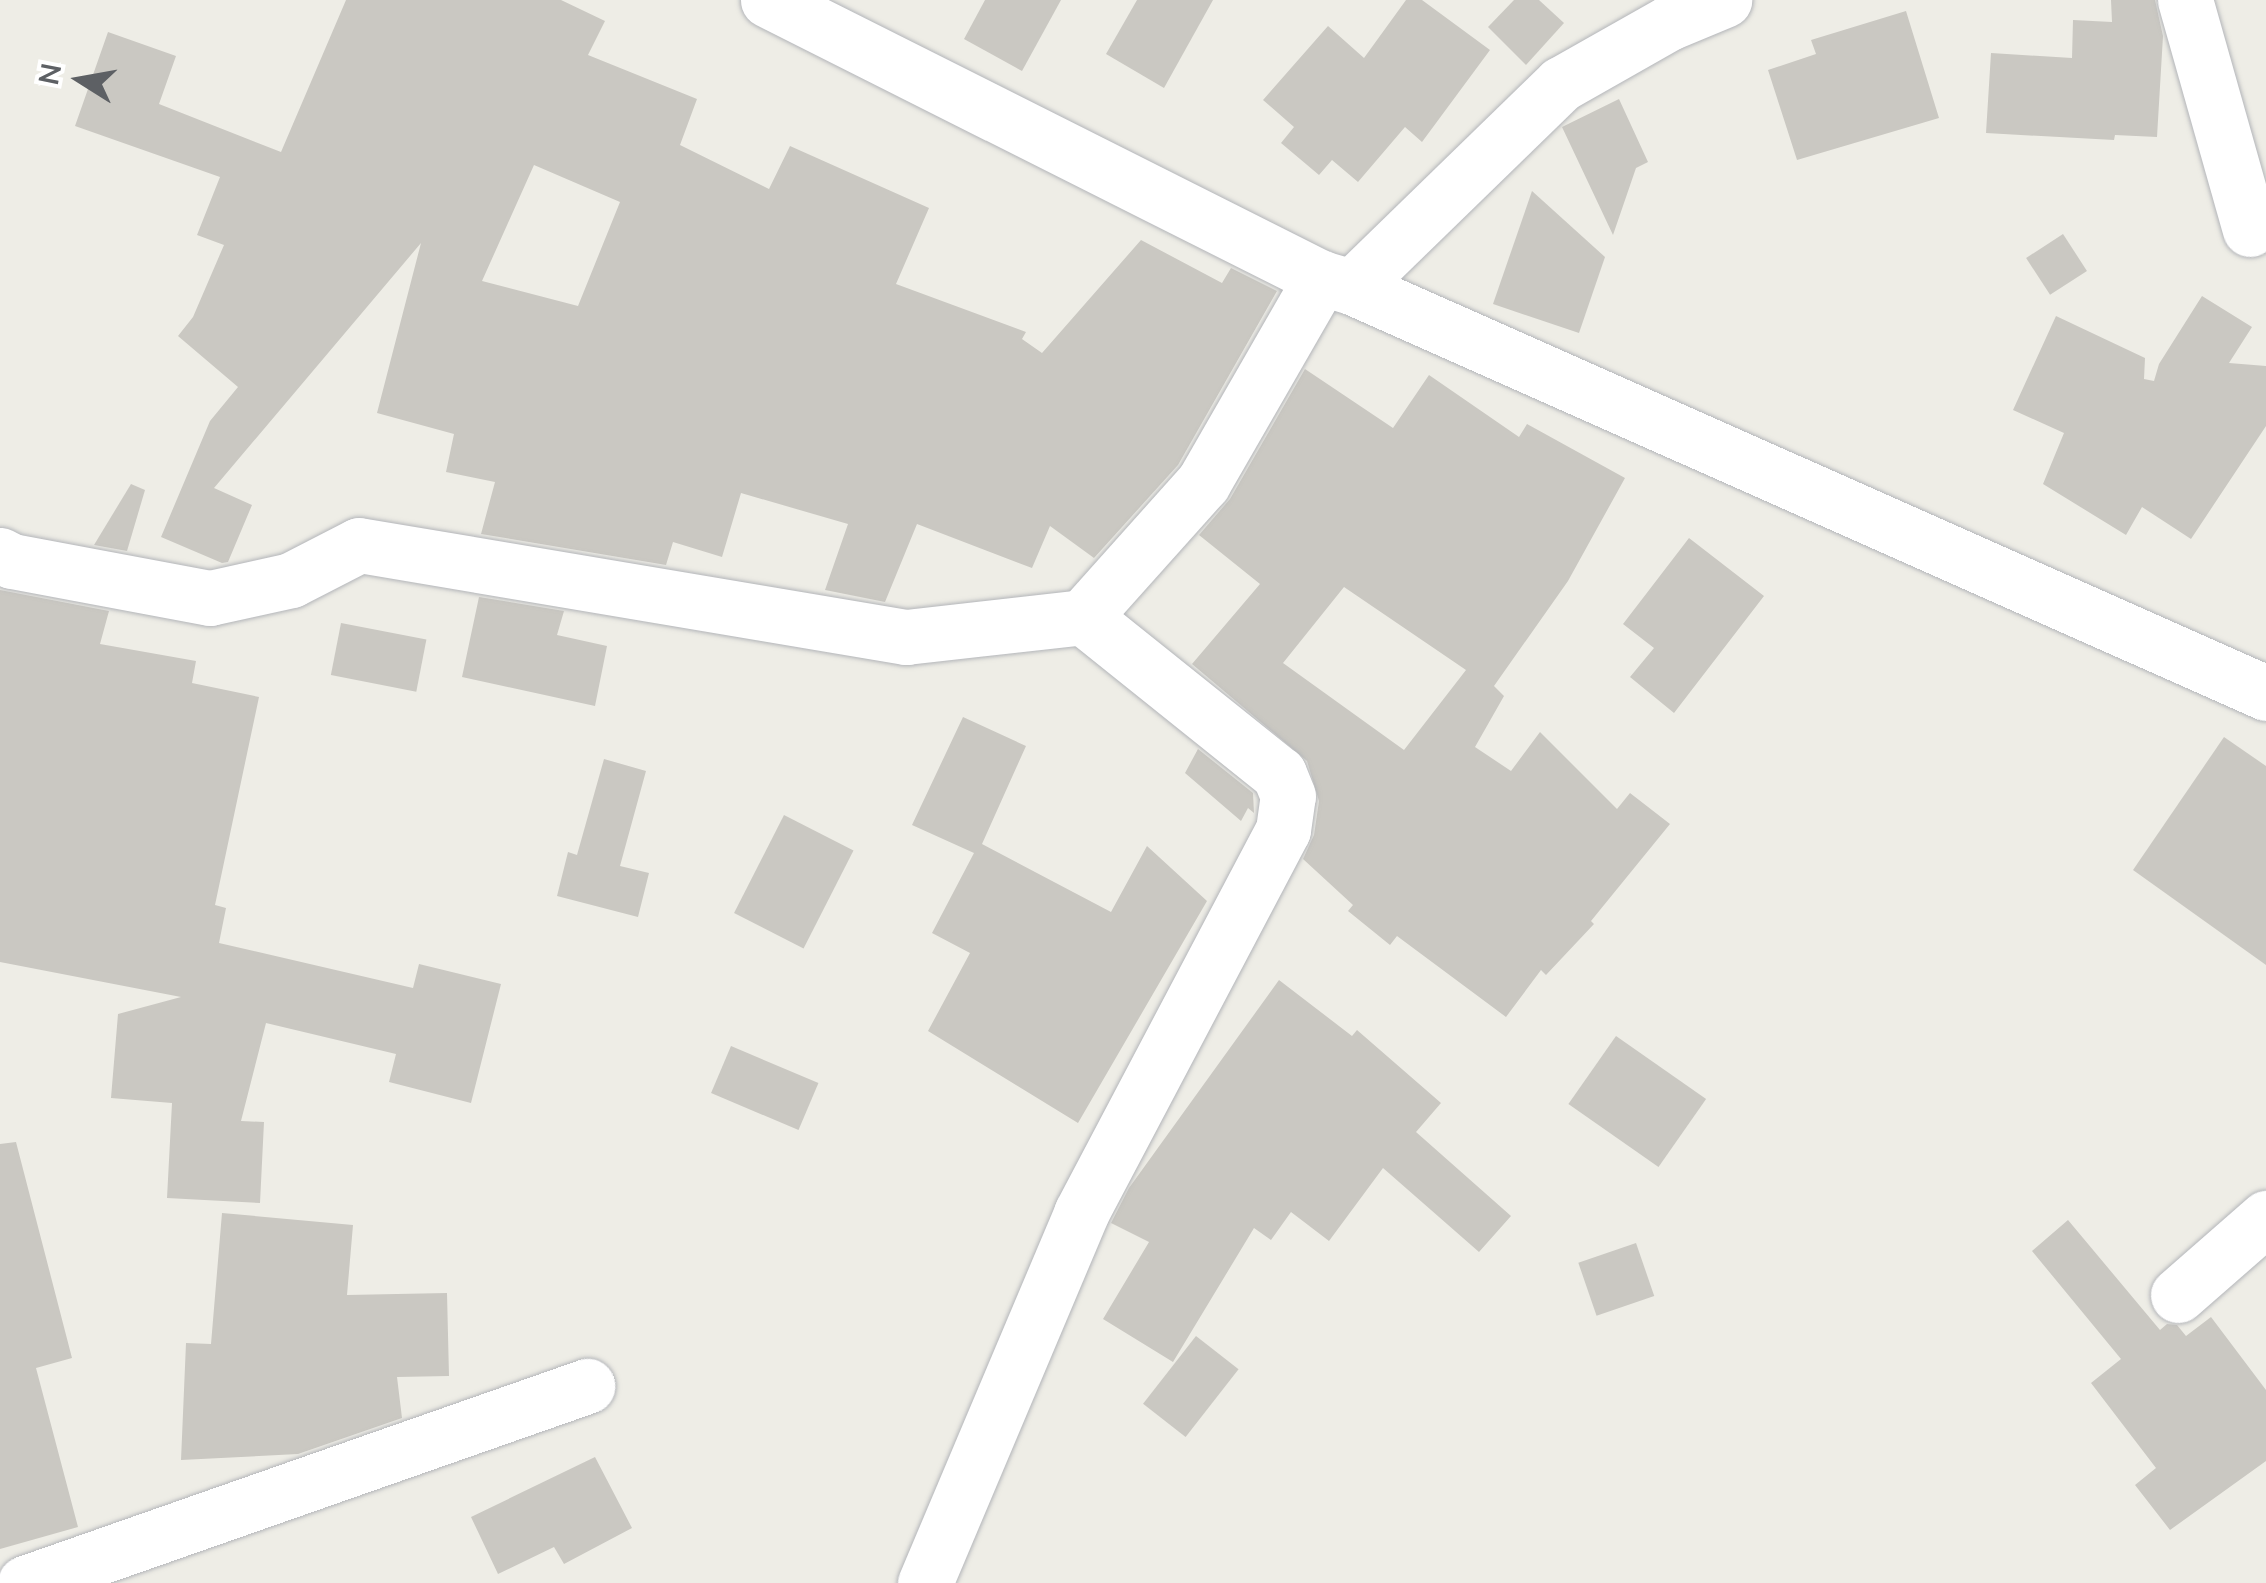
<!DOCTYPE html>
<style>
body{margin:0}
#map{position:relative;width:2266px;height:1583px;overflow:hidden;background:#eeede6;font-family:"Nunito Sans",sans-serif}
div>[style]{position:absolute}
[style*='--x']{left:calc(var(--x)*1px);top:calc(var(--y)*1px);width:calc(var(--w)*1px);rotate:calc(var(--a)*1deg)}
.building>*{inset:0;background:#cac8c2;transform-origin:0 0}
.roads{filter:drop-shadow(0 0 2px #b3b5b9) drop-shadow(0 0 2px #b3b5b9)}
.minor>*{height:55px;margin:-27.5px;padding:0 27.5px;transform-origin:27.5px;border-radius:27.5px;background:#fff}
span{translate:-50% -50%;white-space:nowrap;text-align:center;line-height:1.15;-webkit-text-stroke:8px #fff;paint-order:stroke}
.north{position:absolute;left:30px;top:30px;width:100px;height:100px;-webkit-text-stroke:8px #fff;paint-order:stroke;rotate:281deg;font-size:28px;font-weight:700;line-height:40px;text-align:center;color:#5d6064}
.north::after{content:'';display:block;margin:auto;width:35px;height:45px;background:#5d6064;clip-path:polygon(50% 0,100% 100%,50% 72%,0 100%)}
</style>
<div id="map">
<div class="building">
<i style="clip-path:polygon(evenodd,346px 0,561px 0,605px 21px,588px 55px,697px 99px,680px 145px,769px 189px,790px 146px,929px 208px,896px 284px,1026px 332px,1022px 339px,1042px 353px,1141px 240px,1222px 283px,1231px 268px,1277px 291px,1178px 465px,1094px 558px,1050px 526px,1032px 568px,917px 524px,885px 602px,825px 590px,848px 524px,741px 493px,722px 557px,673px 542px,666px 565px,481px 534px,495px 482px,446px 472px,454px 434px,377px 413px,421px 243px,214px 488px,252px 505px,228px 562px,222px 563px,161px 537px,210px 421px,238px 387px,178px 336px,193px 317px,224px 245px,197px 235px,220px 177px,75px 126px,108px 32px,176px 56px,159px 104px,281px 152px,346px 0,534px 165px,620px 202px,578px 306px,482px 281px,534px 165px)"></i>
<i style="clip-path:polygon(985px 0,1061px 0,1022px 71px,964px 39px)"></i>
<i style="clip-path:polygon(1137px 0,1213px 0,1164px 88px,1106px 54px)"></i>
<i style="clip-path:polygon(1406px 0,1422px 0,1490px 50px,1422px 142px,1405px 127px,1358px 182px,1332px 160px,1319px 175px,1281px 143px,1294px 127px,1263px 100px,1328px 26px,1364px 58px)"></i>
<i style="clip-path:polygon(1514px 0,1539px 0,1564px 23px,1526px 65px,1488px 27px)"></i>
<i style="clip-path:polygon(2111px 0,2155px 0,2163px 36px,2157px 137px,2115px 135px,2114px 140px,1986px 133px,1991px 53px,2072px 58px,2073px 20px,2112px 22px)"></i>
<i style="clip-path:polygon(1906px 11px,1939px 118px,1797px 160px,1768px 70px,1816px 54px,1811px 40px)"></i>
<i style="clip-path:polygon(1619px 99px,1648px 162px,1636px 168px,1613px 235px,1562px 127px)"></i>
<i style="clip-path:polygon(1532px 191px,1605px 257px,1579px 333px,1493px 304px)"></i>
<i style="left:2063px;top:234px;width:44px;height:44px;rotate:57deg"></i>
<i style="clip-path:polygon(2202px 296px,2252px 327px,2229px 363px,2266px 366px,2266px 426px,2191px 539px,2142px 507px,2126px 535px,2043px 484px,2064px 433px,2013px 410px,2056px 316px,2145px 358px,2144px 379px,2154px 381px,2159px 364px)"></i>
<i style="clip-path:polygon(evenodd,1305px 369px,1393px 428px,1429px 375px,1519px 437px,1527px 424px,1625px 478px,1568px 581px,1494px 686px,1504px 696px,1475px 747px,1511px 771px,1540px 732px,1617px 809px,1630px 793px,1670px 824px,1591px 921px,1594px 924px,1546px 975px,1541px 970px,1506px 1017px,1397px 936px,1390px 945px,1348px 911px,1353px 905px,1303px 859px,1314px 835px,1319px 801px,1307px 761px,1192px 664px,1260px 584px,1199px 535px,1230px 499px,1305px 369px,1344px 587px,1466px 670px,1404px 750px,1283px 663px,1344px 587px)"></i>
<i style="clip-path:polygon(131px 484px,145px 490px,127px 551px,94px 545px)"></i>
<i style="clip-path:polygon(1689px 538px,1764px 596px,1674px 713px,1630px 677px,1654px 648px,1623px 624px)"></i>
<i style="clip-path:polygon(0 590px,109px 611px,100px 644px,196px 661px,192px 683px,259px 697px,215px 905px,226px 908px,219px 943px,413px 988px,419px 964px,501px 984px,471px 1103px,389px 1082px,396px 1054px,266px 1023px,241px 1121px,264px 1122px,260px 1203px,167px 1198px,172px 1103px,111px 1098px,118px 1014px,181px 997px,0 962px)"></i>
<i style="clip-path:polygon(479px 597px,564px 611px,557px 635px,607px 646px,595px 706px,462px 677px)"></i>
<i style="left:341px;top:623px;width:87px;height:53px;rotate:11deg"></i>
<i style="clip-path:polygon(963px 717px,1026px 746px,982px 844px,1111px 912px,1147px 846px,1207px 901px,1078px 1123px,928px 1031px,970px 953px,932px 933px,974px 853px,912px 825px)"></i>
<i style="clip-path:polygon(2224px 737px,2266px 766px,2266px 965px,2133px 870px)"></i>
<i style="clip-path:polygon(1198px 749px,1253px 793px,1254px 813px,1248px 808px,1241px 821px,1185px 773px)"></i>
<i style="clip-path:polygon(604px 759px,646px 771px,620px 866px,649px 873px,638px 917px,557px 896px,568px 852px,577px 855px)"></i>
<i style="left:784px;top:815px;width:78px;height:110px;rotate:27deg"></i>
<i style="clip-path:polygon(1279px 980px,1352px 1036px,1357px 1030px,1441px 1103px,1416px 1132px,1511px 1216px,1479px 1252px,1383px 1168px,1329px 1241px,1291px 1212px,1271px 1240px,1254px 1228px,1173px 1362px,1103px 1319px,1149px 1242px,1111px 1223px,1129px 1188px)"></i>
<i style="left:1616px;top:1036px;width:110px;height:83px;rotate:35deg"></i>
<i style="left:731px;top:1046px;width:95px;height:51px;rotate:23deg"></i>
<i style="clip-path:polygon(16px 1142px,72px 1358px,36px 1368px,78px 1527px,0 1549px,0 1144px)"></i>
<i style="clip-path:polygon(222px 1213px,353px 1225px,347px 1295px,447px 1293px,449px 1376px,397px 1377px,402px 1418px,298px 1454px,181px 1460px,186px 1343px,211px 1344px)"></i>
<i style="clip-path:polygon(2068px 1220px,2160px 1330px,2167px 1324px,2177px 1325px,2186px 1336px,2211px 1317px,2266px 1390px,2266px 1461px,2170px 1530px,2135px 1485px,2156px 1468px,2091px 1383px,2121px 1359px,2032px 1251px)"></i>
<i style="left:1636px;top:1243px;width:56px;height:61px;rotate:71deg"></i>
<i style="left:1196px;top:1336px;width:54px;height:86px;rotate:38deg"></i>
<i style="clip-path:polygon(595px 1457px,632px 1528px,564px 1564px,554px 1547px,498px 1574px,471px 1517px)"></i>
</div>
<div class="roads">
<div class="minor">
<i style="--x:768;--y:0;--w:619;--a:26.69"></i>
<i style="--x:1321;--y:278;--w:32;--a:16"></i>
<i style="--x:1352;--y:287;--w:1000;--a:23.95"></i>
<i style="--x:2185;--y:0;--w:238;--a:74.2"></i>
<i style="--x:1352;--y:287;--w:291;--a:-44.2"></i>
<i style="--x:1561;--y:84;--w:124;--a:-29.5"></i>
<i style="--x:1669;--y:23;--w:60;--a:-22.7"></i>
<i style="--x:0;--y:555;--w:13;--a:27"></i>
<i style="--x:12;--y:561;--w:201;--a:10.6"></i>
<i style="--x:210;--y:598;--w:83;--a:-12.5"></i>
<i style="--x:291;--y:580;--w:76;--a:-27.2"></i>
<i style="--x:359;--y:545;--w:555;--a:9.55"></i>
<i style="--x:906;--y:637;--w:178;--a:-6.4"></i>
<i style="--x:1083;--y:617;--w:180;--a:-48.2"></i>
<i style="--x:1203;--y:483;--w:237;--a:-60.1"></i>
<i style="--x:2178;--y:1295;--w:117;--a:-41.2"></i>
<i style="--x:25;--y:1583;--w:596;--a:-19.32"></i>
<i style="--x:925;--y:1583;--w:402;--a:-67.1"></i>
<i style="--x:1081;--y:1213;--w:433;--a:-62.2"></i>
<i style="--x:1283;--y:830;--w:34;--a:-82"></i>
<i style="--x:1288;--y:796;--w:24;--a:-112"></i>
<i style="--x:1279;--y:774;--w:251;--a:-141.3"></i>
</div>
</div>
<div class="north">N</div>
</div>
